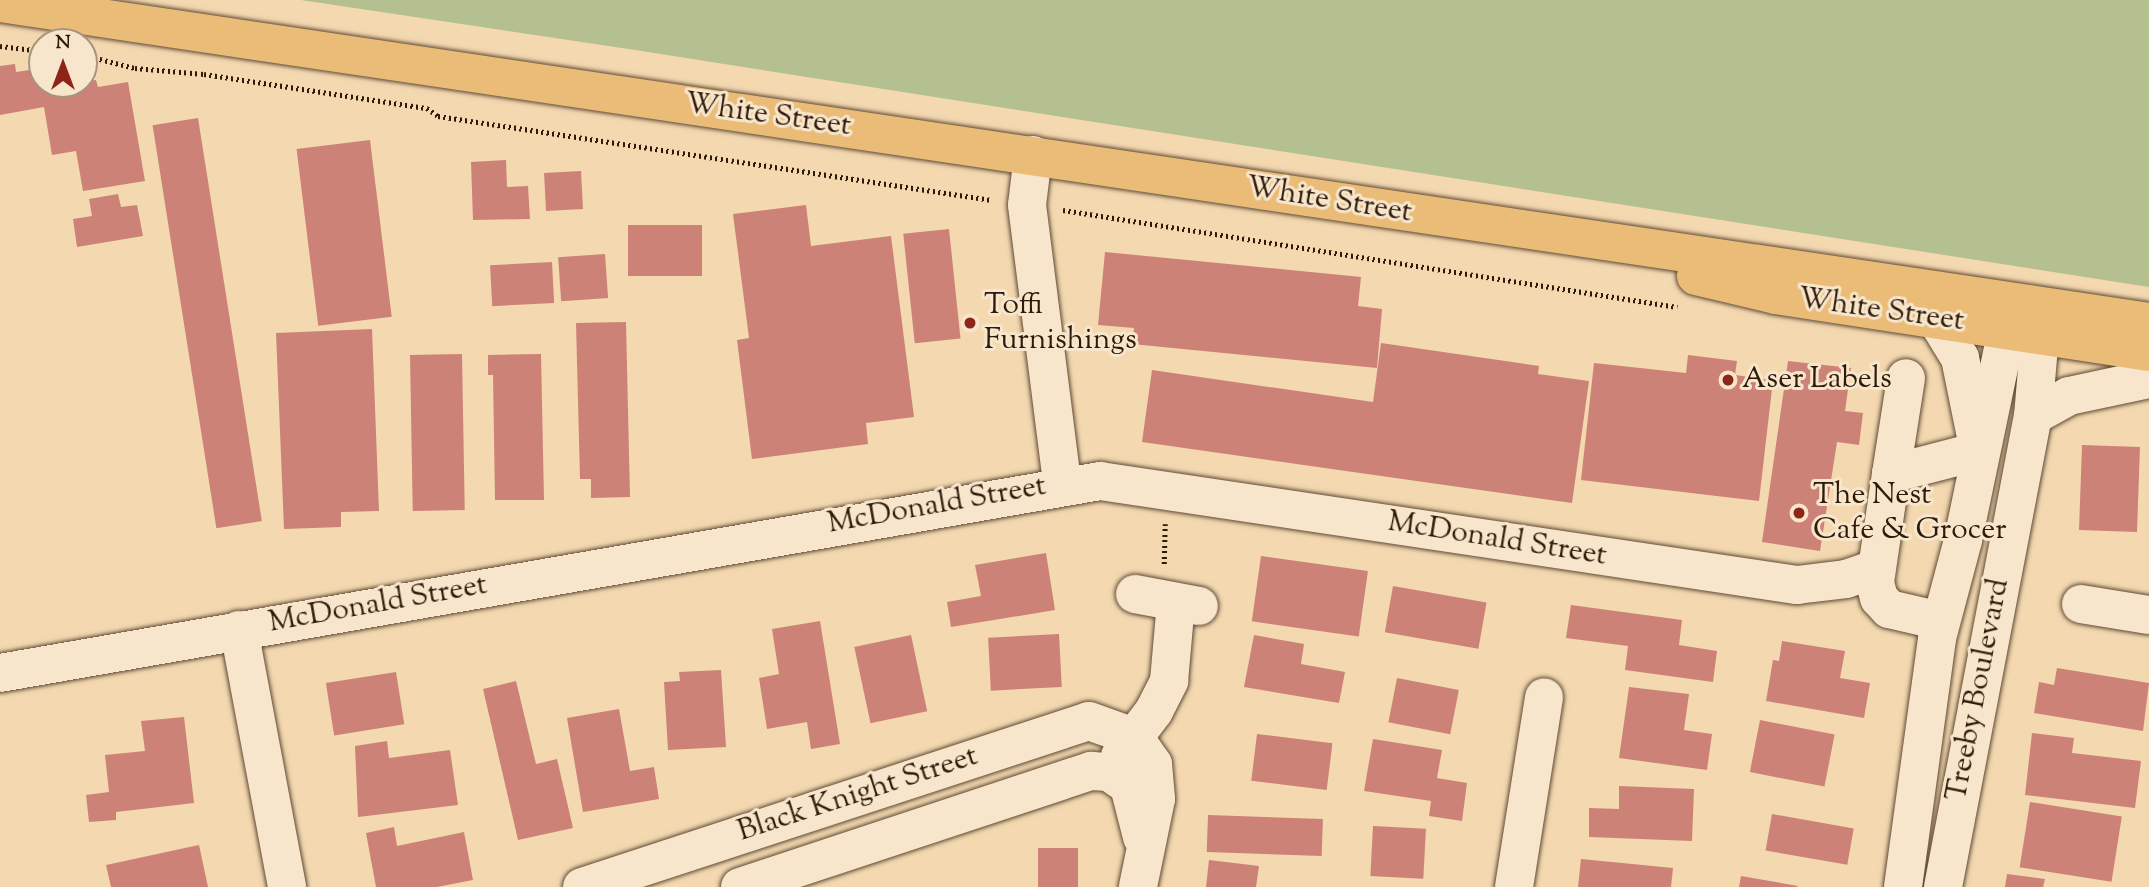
<!DOCTYPE html>
<style>
body{margin:0}
#map{position:relative;width:2149px;height:887px;overflow:hidden;background:#f3d8b0;font-family:"Sorts Mill Goudy",serif}
div>[style]{position:absolute}
[style*='--x']{left:calc(var(--x)*1px);top:calc(var(--y)*1px);width:calc(var(--w)*1px);rotate:calc(var(--a)*1deg)}
.green>*{inset:0;background:#b4c090}
.building>*{inset:0;background:#cd8277;transform-origin:0 0}
.path>*{height:4.5px;margin-top:-2.25px;transform-origin:0;background:repeating-linear-gradient(90deg,#2e1a0a 0 2px,transparent 0 5.5px)}
.roads{filter:drop-shadow(0 0 2px #5f4a34) drop-shadow(0 0 2px #5f4a34)}
.minor>*{height:38px;margin:-19px;padding:0 19px;transform-origin:19px;border-radius:19px;background:#f7e6cc}
.major>*{height:38px;margin:-19px;padding:0 19px;transform-origin:19px;border-radius:19px;background:#eabc78}
.dots>*{width:19px;height:19px;translate:-50% -50%;box-sizing:border-box;border:4px solid #f7e6cc;border-radius:50%}
span{translate:-50% -50%;white-space:nowrap;text-align:center;line-height:1.15;-webkit-text-stroke:6px #f7e6cc;paint-order:stroke}
.street-label{font-size:30px;color:#2e1a0a}
.poi-label{font-size:30px;color:#2e1a0a}
.left{translate:0 -50%;text-align:left}
.north{position:absolute;left:28px;top:28px;width:70px;height:70px;box-sizing:border-box;background:#f7e6cc;border:2px solid #a7947e;border-radius:50%;rotate:0deg;font-size:19px;font-weight:700;line-height:28px;text-align:center;color:#2e1a0a}
.north::after{content:'';display:block;margin:auto;width:24px;height:32px;background:#8f2418;clip-path:polygon(50% 0,100% 100%,50% 72%,0 100%)}
</style>
<div id="map">
<div class="green">
<i style="clip-path:polygon(301px 0,2149px 0,2149px 287px,635px 50px)"></i>
</div>
<div class="building">
<i style="clip-path:polygon(15px 64px,16px 72px,42px 68px,42px 84px,96px 80px,98px 87px,128px 82px,145px 181px,83px 191px,76px 151px,52px 155px,44px 107px,0 115px,0 66px)"></i>
<i style="left:198px;top:118px;width:408px;height:46px;rotate:81deg"></i>
<i style="left:370px;top:140px;width:178px;height:74px;rotate:83deg"></i>
<i style="clip-path:polygon(506px 160px,507px 187px,528px 186px,530px 219px,473px 220px,471px 162px)"></i>
<i style="left:581px;top:171px;width:38px;height:37px;rotate:87deg"></i>
<i style="clip-path:polygon(118px 194px,121px 207px,137px 205px,143px 236px,77px 247px,73px 219px,92px 216px,89px 199px)"></i>
<i style="clip-path:polygon(806px 205px,811px 246px,891px 236px,914px 417px,866px 423px,868px 444px,752px 459px,737px 340px,749px 338px,733px 214px)"></i>
<i style="left:628px;top:225px;width:74px;height:51px"></i>
<i style="left:949px;top:229px;width:110px;height:46px;rotate:84deg"></i>
<i style="clip-path:polygon(1105px 252px,1361px 277px,1358px 306px,1382px 309px,1377px 368px,1132px 344px,1134px 328px,1098px 325px)"></i>
<i style="left:605px;top:254px;width:44px;height:47px;rotate:86deg"></i>
<i style="left:552px;top:262px;width:41px;height:62px;rotate:87deg"></i>
<i style="clip-path:polygon(626px 322px,630px 497px,591px 498px,591px 479px,580px 479px,576px 323px)"></i>
<i style="clip-path:polygon(372px 329px,379px 511px,341px 512px,341px 527px,284px 529px,276px 333px)"></i>
<i style="clip-path:polygon(1381px 343px,1539px 366px,1538px 374px,1589px 381px,1572px 503px,1142px 442px,1152px 370px,1373px 402px)"></i>
<i style="left:462px;top:354px;width:156px;height:52px;rotate:89deg"></i>
<i style="clip-path:polygon(541px 354px,544px 500px,495px 500px,493px 375px,488px 375px,488px 355px)"></i>
<i style="clip-path:polygon(1688px 355px,1737px 361px,1735px 375px,1773px 380px,1759px 501px,1581px 480px,1594px 363px,1686px 373px)"></i>
<i style="clip-path:polygon(1788px 361px,1851px 368px,1845px 411px,1863px 413px,1859px 445px,1837px 442px,1820px 551px,1762px 542px)"></i>
<i style="left:2082px;top:445px;width:58px;height:85px;rotate:2deg"></i>
<i style="clip-path:polygon(1046px 553px,1055px 610px,951px 627px,947px 602px,981px 596px,975px 565px)"></i>
<i style="left:1261px;top:556px;width:108px;height:66px;rotate:8deg"></i>
<i style="left:1393px;top:586px;width:95px;height:47px;rotate:10deg"></i>
<i style="clip-path:polygon(1571px 605px,1682px 620px,1679px 645px,1717px 651px,1713px 682px,1625px 670px,1628px 646px,1566px 638px)"></i>
<i style="clip-path:polygon(820px 621px,840px 744px,811px 749px,807px 722px,767px 729px,759px 678px,779px 674px,772px 629px)"></i>
<i style="left:1059px;top:634px;width:53px;height:71px;rotate:87deg"></i>
<i style="left:911px;top:635px;width:78px;height:58px;rotate:78deg"></i>
<i style="clip-path:polygon(1254px 635px,1304px 644px,1301px 664px,1345px 672px,1339px 703px,1244px 687px)"></i>
<i style="clip-path:polygon(1782px 641px,1845px 651px,1840px 678px,1870px 683px,1864px 718px,1766px 701px,1773px 660px,1779px 661px)"></i>
<i style="clip-path:polygon(2057px 668px,2149px 683px,2143px 731px,2034px 713px,2039px 682px,2054px 685px)"></i>
<i style="clip-path:polygon(721px 670px,726px 747px,668px 750px,664px 682px,680px 681px,679px 672px)"></i>
<i style="left:396px;top:672px;width:53px;height:71px;rotate:81deg"></i>
<i style="left:1397px;top:678px;width:63px;height:45px;rotate:11deg"></i>
<i style="clip-path:polygon(516px 681px,536px 764px,557px 759px,573px 828px,518px 840px,483px 689px)"></i>
<i style="clip-path:polygon(1629px 687px,1689px 694px,1684px 730px,1712px 734px,1707px 770px,1619px 758px)"></i>
<i style="clip-path:polygon(619px 709px,630px 771px,654px 767px,659px 799px,583px 812px,567px 718px)"></i>
<i style="clip-path:polygon(184px 717px,194px 803px,116px 812px,116px 820px,89px 822px,86px 795px,109px 792px,105px 755px,145px 751px,141px 721px)"></i>
<i style="left:1760px;top:720px;width:76px;height:53px;rotate:11deg"></i>
<i style="clip-path:polygon(2032px 733px,2074px 738px,2072px 753px,2141px 761px,2135px 808px,2025px 795px)"></i>
<i style="left:1257px;top:734px;width:76px;height:47px;rotate:7deg"></i>
<i style="clip-path:polygon(1373px 739px,1442px 750px,1437px 778px,1467px 783px,1462px 821px,1429px 816px,1431px 801px,1364px 791px)"></i>
<i style="clip-path:polygon(387px 741px,389px 758px,450px 750px,458px 805px,358px 817px,355px 746px)"></i>
<i style="clip-path:polygon(1619px 786px,1694px 789px,1692px 841px,1589px 837px,1589px 808px,1619px 809px)"></i>
<i style="left:2030px;top:802px;width:93px;height:66px;rotate:9deg"></i>
<i style="left:1772px;top:814px;width:83px;height:37px;rotate:10deg"></i>
<i style="left:1208px;top:815px;width:115px;height:37px;rotate:2deg"></i>
<i style="left:1373px;top:826px;width:53px;height:50px;rotate:3deg"></i>
<i style="clip-path:polygon(394px 827px,397px 846px,464px 832px,473px 880px,437px 887px,376px 887px,366px 833px)"></i>
<i style="clip-path:polygon(199px 845px,208px 887px,111px 887px,106px 865px)"></i>
<i style="left:1038px;top:848px;width:40px;height:39px"></i>
<i style="clip-path:polygon(1581px 859px,1673px 868px,1671px 887px,1578px 887px)"></i>
<i style="clip-path:polygon(1209px 860px,1259px 866px,1256px 887px,1206px 887px)"></i>
<i style="clip-path:polygon(2007px 874px,2045px 879px,2043px 887px,2005px 887px)"></i>
<i style="clip-path:polygon(1741px 876px,1798px 886px,1797px 887px,1739px 887px)"></i>
</div>
<div class="path">
<i style="--x:0;--y:46;--w:42;--a:6.8"></i>
<i style="--x:84;--y:55;--w:53;--a:14.3"></i>
<i style="--x:135;--y:68;--w:69;--a:5"></i>
<i style="--x:204;--y:74;--w:226;--a:8.7"></i>
<i style="--x:427;--y:108;--w:14;--a:36"></i>
<i style="--x:438;--y:116;--w:560;--a:8.62"></i>
<i style="--x:1063;--y:210;--w:622;--a:8.98"></i>
<i style="--x:1164;--y:564;--w:40;--a:-88.6"></i>
</div>
<div class="roads">
<div class="minor">
<i style="--x:1033;--y:155;--w:50;--a:96.8"></i>
<i style="--x:1027;--y:205;--w:281;--a:82.8"></i>
<i style="--x:1936;--y:319;--w:46;--a:58.4"></i>
<i style="--x:1960;--y:358;--w:95;--a:78.5"></i>
<i style="--x:1979;--y:451;--w:91;--a:165.4"></i>
<i style="--x:1891;--y:474;--w:110;--a:98.4"></i>
<i style="--x:1875;--y:583;--w:16;--a:75"></i>
<i style="--x:1879;--y:598;--w:15;--a:48"></i>
<i style="--x:1889;--y:609;--w:53;--a:13"></i>
<i style="--x:2033;--y:416;--w:41;--a:-29.1"></i>
<i style="--x:2069;--y:396;--w:82;--a:-12"></i>
<i style="--x:1891;--y:474;--w:97;--a:-81.1"></i>
<i style="--x:1135;--y:594;--w:65;--a:10.6"></i>
<i style="--x:2081;--y:604;--w:69;--a:9.2"></i>
<i style="--x:239;--y:630;--w:261;--a:79.4"></i>
<i style="--x:0;--y:673;--w:1117;--a:-9.9"></i>
<i style="--x:1100;--y:481;--w:705;--a:8.49"></i>
<i style="--x:1797;--y:585;--w:49;--a:-7"></i>
<i style="--x:1846;--y:579;--w:31;--a:-19"></i>
<i style="--x:1120;--y:756;--w:56;--a:-52.9"></i>
<i style="--x:1154;--y:711;--w:34;--a:-63"></i>
<i style="--x:1169;--y:681;--w:79;--a:-84.9"></i>
<i style="--x:582;--y:887;--w:533;--a:-18.13"></i>
<i style="--x:1089;--y:721;--w:48;--a:19.6"></i>
<i style="--x:1134;--y:737;--w:33;--a:55"></i>
<i style="--x:1153;--y:764;--w:35;--a:85"></i>
<i style="--x:1156;--y:799;--w:90;--a:101.6"></i>
<i style="--x:740;--y:887;--w:370;--a:-18.3"></i>
<i style="--x:1091;--y:771;--w:18;--a:3"></i>
<i style="--x:1109;--y:772;--w:24;--a:35"></i>
<i style="--x:1129;--y:786;--w:53;--a:75.7"></i>
<i style="--x:1514;--y:887;--w:192;--a:-81"></i>
<i style="--x:1903;--y:887;--w:251;--a:-82.2"></i>
<i style="--x:1937;--y:638;--w:101;--a:-75.1"></i>
<i style="--x:1963;--y:540;--w:216;--a:-78.2"></i>
<i style="--x:2007;--y:329;--w:32;--a:-49"></i>
<i style="--x:1943;--y:887;--w:480;--a:-79.2"></i>
<i style="--x:2033;--y:416;--w:81;--a:-85.1"></i>
<i style="--x:2040;--y:335;--w:32;--a:-108"></i>
</div>
<div class="major">
<i style="--x:0;--y:3;--w:2173;--a:8.44"></i>
<i style="--x:1696;--y:276;--w:82;--a:13.4"></i>
<i style="--x:1776;--y:295;--w:377;--a:8.7"></i>
</div>
</div>
<div class="dots">
<i style="left:970px;top:323px;background:#8f2418"></i>
<i style="left:1728px;top:380px;background:#8f2418"></i>
<i style="left:1799px;top:513px;background:#8f2418"></i>
</div>
<div class="street-label">
<span style="left:768px;top:116px;rotate:8deg">White Street</span>
<span style="left:1329px;top:201px;rotate:9deg">White Street</span>
<span style="left:1881px;top:311px;rotate:8deg">White Street</span>
<span style="left:937px;top:506px;rotate:-10deg">McDonald Street</span>
<span style="left:1497px;top:540px;rotate:9deg">McDonald Street</span>
<span style="left:378px;top:605px;rotate:-10deg">McDonald Street</span>
<span style="left:1979px;top:690px;rotate:-79deg">Treeby Boulevard</span>
<span style="left:858px;top:795px;rotate:-18deg">Black Knight Street</span>
</div>
<div class="poi-label">
<span class="left" style="left:984px;top:323px">Toffi<br>Furnishings</span>
<span class="left" style="left:1742px;top:380px">Aser Labels</span>
<span class="left" style="left:1813px;top:513px">The Nest<br>Cafe &amp; Grocer</span>
</div>
<div class="north">N</div>
</div>
